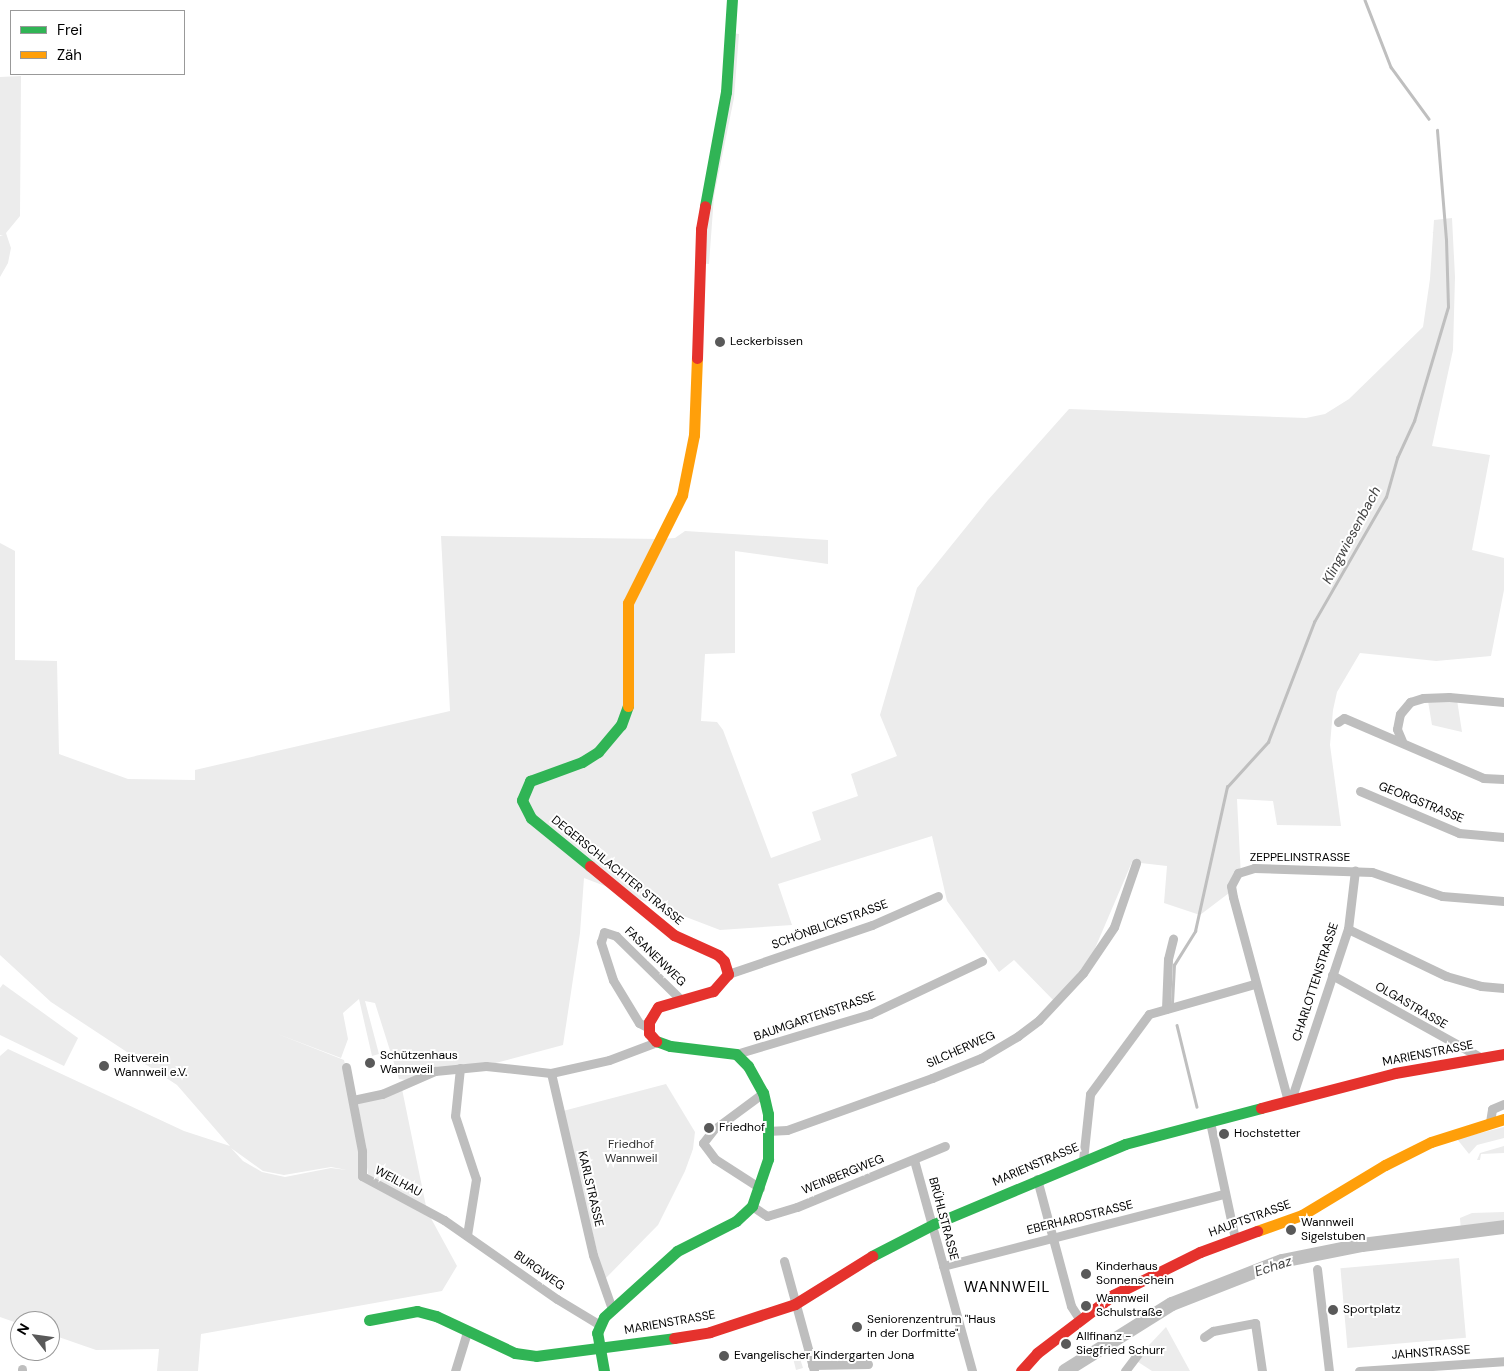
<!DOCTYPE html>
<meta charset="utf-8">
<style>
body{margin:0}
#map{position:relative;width:1504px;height:1371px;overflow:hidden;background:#fff;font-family:"DM Sans",sans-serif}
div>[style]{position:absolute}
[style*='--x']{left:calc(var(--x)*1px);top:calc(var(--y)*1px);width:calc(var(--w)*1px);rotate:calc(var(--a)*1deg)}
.green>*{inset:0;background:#ececec;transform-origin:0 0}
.stream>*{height:2.5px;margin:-1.25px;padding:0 1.25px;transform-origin:1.25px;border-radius:1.25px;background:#bfbfbf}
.river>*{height:14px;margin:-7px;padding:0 7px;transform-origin:7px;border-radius:7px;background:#bfbfbf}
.street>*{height:9px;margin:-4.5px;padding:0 4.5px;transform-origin:4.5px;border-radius:4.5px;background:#bebebe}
.fast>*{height:11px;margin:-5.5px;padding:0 5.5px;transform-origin:5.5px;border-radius:5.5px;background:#30b455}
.slow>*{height:11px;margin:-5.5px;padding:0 5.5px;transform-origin:5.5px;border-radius:5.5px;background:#ff9f0a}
.jam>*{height:11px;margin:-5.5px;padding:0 5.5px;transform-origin:5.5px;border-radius:5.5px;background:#e5322d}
.dots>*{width:14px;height:14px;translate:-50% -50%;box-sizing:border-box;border:2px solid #fff;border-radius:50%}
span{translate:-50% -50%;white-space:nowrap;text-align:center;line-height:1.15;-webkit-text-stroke:4px #fff;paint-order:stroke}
.poi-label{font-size:12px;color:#000}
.left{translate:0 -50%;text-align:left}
.street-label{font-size:12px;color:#000}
.park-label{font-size:12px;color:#333}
.water-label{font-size:14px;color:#444;font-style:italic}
.quarter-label{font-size:15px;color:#000;letter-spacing:1px}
.legend{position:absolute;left:10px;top:10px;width:175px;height:65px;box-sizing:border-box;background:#fff;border:1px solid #999;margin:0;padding:6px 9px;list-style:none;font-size:15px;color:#000}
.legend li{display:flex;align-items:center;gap:10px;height:25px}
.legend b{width:25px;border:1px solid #999}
.north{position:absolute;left:10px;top:1311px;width:50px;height:50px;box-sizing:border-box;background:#fff;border:1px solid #999;border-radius:50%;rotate:300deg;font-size:14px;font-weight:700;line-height:20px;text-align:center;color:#000}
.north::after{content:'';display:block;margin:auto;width:18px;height:22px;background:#595959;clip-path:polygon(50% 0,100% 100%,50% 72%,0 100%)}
</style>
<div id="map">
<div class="green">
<i style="clip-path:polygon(732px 33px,739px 34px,734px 98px,714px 196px,709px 264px,699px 263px)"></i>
<i style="clip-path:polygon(21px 76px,20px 216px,6px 233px,11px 248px,8px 263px,0 277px,0 236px,3px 235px,0 235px,0 77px)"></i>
<i style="clip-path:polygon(evenodd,1452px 218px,1455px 277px,1453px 350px,1432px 446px,1490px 455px,1472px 550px,1504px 558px,1504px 590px,1491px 656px,1436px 661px,1360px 653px,1337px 692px,1333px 710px,1330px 745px,1341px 826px,1277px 825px,1273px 801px,1237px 799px,1241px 877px,1229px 893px,1200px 915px,1164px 903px,1167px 866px,1132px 862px,1093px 953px,1056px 1003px,1014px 960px,999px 972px,947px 901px,932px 836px,778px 884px,792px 925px,720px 930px,584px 878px,580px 933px,563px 1045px,488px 1065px,406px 1080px,399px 1079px,375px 1003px,365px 1001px,379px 1054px,372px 1056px,359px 999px,343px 1013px,348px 1039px,341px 1058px,275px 1033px,344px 1060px,353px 1100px,361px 1176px,372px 1178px,368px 1174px,358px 1103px,402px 1089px,427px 1211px,457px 1266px,442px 1291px,201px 1334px,198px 1371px,157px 1371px,159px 1349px,96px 1350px,50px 1334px,50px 1321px,20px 1321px,20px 1324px,0 1317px,0 1056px,8px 1049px,184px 1131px,230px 1146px,177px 1085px,51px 1002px,0 955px,0 543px,15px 551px,15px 660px,57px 661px,59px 754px,128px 779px,195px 780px,195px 770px,450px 711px,441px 536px,662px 539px,675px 538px,685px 531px,828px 540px,828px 564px,735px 551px,735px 653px,705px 654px,701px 721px,717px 722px,723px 730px,771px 858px,821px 840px,812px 812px,858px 796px,851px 774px,897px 756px,880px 715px,917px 588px,988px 500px,1069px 409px,1306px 418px,1325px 414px,1349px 399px,1423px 327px,1430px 279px,1434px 220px,1452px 218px,231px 1148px,263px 1171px,284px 1175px,331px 1167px,347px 1170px,331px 1168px,285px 1177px,262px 1172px,243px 1161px,231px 1148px)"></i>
<i style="clip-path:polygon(1457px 700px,1462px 732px,1432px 725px,1428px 701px)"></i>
<i style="clip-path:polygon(3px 984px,78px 1038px,64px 1066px,0 1035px,0 988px)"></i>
<i style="clip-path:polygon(666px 1084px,695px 1132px,693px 1149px,685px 1171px,658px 1225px,604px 1280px,563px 1111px)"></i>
<i style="clip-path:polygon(1504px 1127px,1504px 1138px,1477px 1145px,1469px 1154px,1457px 1139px)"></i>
<i style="clip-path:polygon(1504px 1146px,1504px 1153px,1481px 1154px,1480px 1160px,1477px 1160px,1480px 1153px)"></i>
<i style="clip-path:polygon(1504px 1212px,1504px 1227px,1461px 1232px,1460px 1218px,1472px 1213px)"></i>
<i style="left:1459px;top:1258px;width:80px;height:119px;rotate:85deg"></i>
<i style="clip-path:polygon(1166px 1327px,1190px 1371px,1152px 1371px,1135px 1360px)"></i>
<i style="clip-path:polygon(798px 1352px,803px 1368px,796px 1370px,792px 1354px)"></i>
</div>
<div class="stream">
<i style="--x:1365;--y:0;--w:72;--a:68.8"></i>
<i style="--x:1391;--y:67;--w:64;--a:53.8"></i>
<i style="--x:1172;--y:1003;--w:38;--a:-87"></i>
<i style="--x:1174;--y:965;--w:40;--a:-58"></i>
<i style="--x:1195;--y:931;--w:148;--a:-77.5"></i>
<i style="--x:1227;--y:787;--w:61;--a:-47.7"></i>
<i style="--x:1268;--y:742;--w:129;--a:-69"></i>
<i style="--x:1314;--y:622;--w:144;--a:-60.1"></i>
<i style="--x:1386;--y:497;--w:41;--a:-74.2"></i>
<i style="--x:1397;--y:458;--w:41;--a:-65.3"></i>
<i style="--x:1414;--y:421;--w:119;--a:-73.4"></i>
<i style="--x:1448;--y:307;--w:67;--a:-91.7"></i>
<i style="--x:1446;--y:240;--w:110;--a:-94.7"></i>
<i style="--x:1177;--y:1025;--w:84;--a:76.3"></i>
</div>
<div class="river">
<i style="--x:1065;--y:1371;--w:126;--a:-32.1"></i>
<i style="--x:1172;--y:1304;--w:118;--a:-21.4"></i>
<i style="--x:1282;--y:1261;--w:82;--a:-11.3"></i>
<i style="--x:1362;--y:1245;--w:143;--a:-7.2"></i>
</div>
<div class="street">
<i style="--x:1338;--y:722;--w:7;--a:-34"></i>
<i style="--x:1344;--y:718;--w:151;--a:23.3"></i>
<i style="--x:1483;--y:778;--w:21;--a:3"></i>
<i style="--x:1402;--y:741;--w:13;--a:-113"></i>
<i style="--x:1397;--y:729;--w:15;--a:-79"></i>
<i style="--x:1400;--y:714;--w:16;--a:-50"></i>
<i style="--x:1410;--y:702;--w:14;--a:-17"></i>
<i style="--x:1423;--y:698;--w:26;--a:-2"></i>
<i style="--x:1449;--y:697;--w:55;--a:5.2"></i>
<i style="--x:1360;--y:791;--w:108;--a:23"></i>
<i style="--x:1459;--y:833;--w:45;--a:5.1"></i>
<i style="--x:1348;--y:929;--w:109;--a:25.6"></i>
<i style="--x:1446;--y:976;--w:36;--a:16"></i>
<i style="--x:1481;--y:986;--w:23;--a:5"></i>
<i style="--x:728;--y:974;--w:152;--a:-18.8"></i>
<i style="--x:872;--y:925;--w:72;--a:-23.7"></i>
<i style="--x:1332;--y:975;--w:167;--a:29"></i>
<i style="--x:1166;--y:1009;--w:50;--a:-87.7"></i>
<i style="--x:1168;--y:959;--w:21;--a:-76"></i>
<i style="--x:649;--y:1028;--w:11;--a:-153"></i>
<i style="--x:639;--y:1023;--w:50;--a:-121.2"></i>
<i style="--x:613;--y:980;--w:40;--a:-108"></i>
<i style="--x:601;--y:942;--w:10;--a:-73"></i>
<i style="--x:604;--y:932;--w:13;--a:18"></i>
<i style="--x:616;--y:936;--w:90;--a:44.5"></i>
<i style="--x:736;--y:1054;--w:140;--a:-16.6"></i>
<i style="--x:870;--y:1014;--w:124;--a:-25.3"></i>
<i style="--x:346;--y:1067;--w:86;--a:79.2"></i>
<i style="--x:362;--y:1151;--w:25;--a:90"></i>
<i style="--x:362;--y:1176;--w:93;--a:28.2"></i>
<i style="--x:444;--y:1220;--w:138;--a:35"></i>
<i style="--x:557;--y:1299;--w:50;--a:31.2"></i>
<i style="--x:460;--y:1068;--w:48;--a:95.9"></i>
<i style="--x:455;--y:1116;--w:66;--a:71.6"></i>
<i style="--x:476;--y:1179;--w:57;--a:99.1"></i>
<i style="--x:551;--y:1073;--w:187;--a:77"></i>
<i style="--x:593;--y:1255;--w:57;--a:70.6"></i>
<i style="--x:353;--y:1100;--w:30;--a:-12"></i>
<i style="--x:382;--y:1094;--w:58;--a:-23.5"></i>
<i style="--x:435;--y:1071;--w:51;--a:-5.6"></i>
<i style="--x:486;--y:1066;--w:65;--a:6.1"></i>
<i style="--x:551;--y:1073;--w:59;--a:-12.6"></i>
<i style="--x:609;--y:1060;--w:51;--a:-20.6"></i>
<i style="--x:1291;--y:1100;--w:180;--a:-71.6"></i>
<i style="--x:1348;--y:929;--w:59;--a:-83.2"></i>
<i style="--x:1288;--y:1101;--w:211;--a:-105.1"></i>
<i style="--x:1233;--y:897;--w:11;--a:-100"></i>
<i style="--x:1231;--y:886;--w:15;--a:-62"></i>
<i style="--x:1238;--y:873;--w:17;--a:-17"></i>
<i style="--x:1254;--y:868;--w:118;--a:1.9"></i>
<i style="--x:1372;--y:872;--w:74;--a:18.9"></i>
<i style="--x:1442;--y:896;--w:62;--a:4.6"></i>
<i style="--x:1210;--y:1122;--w:120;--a:77.9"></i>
<i style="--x:1490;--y:1122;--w:13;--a:-81"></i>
<i style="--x:1492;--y:1109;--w:13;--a:-23"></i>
<i style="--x:767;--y:1131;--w:20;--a:-3"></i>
<i style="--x:787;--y:1130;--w:154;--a:-19.7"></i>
<i style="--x:932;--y:1078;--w:53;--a:-22.2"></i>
<i style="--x:981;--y:1058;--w:43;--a:-30.7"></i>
<i style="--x:1018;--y:1036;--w:26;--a:-37"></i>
<i style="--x:1039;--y:1020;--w:64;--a:-46.9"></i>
<i style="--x:1083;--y:973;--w:55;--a:-56"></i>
<i style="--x:1114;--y:927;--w:68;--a:-71"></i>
<i style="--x:914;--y:1160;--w:219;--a:74.6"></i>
<i style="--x:1083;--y:1160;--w:66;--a:-83.9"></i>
<i style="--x:1090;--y:1094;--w:99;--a:-53.6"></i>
<i style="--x:1149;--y:1014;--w:109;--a:-15.9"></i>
<i style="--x:1037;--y:1179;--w:131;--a:75"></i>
<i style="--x:1071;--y:1306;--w:17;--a:57"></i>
<i style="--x:760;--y:1188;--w:54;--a:-147.2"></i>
<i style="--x:715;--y:1159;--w:20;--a:-127"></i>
<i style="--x:703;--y:1143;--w:16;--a:-52"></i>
<i style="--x:713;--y:1130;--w:62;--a:-36.5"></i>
<i style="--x:752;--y:1206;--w:18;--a:34"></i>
<i style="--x:767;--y:1216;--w:31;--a:-17"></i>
<i style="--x:797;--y:1207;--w:160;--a:-22.4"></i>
<i style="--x:784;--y:1261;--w:114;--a:74.7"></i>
<i style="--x:943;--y:1266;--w:290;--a:-14.4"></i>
<i style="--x:1317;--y:1269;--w:103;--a:83.3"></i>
<i style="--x:1204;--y:1337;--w:11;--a:-34"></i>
<i style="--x:1213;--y:1331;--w:43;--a:-10.8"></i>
<i style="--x:1255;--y:1323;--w:49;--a:81.7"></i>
<i style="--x:812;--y:1365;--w:56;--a:-1"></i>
<i style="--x:22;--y:1371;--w:2;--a:-90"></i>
<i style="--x:455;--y:1371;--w:41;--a:-72.9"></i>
<i style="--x:1125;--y:1371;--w:21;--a:-53"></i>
<i style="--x:1359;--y:1371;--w:145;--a:-3.9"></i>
</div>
<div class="fast">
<i style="--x:705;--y:206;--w:116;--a:-79.6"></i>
<i style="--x:726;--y:92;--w:92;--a:-86.3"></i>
<i style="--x:590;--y:866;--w:76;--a:-140.9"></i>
<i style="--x:531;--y:818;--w:20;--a:-117"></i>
<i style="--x:522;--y:800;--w:21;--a:-67"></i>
<i style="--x:530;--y:781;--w:55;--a:-20.1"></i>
<i style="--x:582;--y:762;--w:19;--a:-32"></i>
<i style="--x:598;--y:752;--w:35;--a:-50"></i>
<i style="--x:621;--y:725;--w:20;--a:-70"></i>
<i style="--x:872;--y:1256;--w:70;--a:-27.3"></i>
<i style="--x:934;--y:1224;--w:207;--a:-22.7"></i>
<i style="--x:1125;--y:1144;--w:141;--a:-14.8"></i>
<i style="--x:369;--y:1320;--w:49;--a:-10.6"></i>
<i style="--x:417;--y:1311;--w:20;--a:15"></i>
<i style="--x:436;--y:1316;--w:87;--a:25.1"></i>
<i style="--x:515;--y:1353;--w:21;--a:8"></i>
<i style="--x:536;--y:1356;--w:139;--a:-7.4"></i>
<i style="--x:604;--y:1371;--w:39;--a:-100"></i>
<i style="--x:597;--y:1333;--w:17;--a:-66"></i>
<i style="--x:604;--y:1317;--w:98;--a:-42.1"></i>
<i style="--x:677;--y:1251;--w:66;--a:-27"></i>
<i style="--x:736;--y:1221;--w:22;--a:-43"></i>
<i style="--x:752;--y:1206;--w:50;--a:-71.2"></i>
<i style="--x:768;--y:1159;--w:45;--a:-90"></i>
<i style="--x:768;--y:1114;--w:22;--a:-103"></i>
<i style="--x:763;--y:1093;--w:31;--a:-119"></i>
<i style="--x:748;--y:1066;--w:17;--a:-135"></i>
<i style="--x:736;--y:1054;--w:66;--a:-173.1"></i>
<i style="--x:670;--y:1046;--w:15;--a:-160"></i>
</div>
<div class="slow">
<i style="--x:628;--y:706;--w:103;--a:-90"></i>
<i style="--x:628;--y:603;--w:121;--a:-63.4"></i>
<i style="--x:682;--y:495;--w:61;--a:-78.7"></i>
<i style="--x:694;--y:435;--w:77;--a:-87.8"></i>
<i style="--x:1257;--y:1231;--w:48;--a:-19.6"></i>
<i style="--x:1302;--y:1215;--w:97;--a:-31.1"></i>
<i style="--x:1385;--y:1165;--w:51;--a:-26.6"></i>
<i style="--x:1431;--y:1142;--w:77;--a:-17.5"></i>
</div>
<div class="jam">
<i style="--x:697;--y:358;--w:129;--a:-88.2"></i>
<i style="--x:701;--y:229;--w:23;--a:-80"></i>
<i style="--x:590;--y:866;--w:109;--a:39.4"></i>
<i style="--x:674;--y:935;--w:48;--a:24.4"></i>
<i style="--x:718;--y:955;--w:8;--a:45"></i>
<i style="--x:724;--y:961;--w:14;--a:73"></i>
<i style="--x:728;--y:974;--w:23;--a:131"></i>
<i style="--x:713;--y:991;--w:57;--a:163.8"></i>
<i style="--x:658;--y:1007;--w:17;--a:121"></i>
<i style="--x:649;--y:1022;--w:11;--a:90"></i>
<i style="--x:649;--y:1033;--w:11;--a:49"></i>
<i style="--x:1261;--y:1108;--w:138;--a:-14.6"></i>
<i style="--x:1395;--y:1073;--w:111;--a:-9.9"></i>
<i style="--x:674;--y:1338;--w:36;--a:-9"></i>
<i style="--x:710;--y:1332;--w:89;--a:-18.2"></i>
<i style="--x:795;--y:1304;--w:91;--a:-31.9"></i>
<i style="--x:1021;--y:1371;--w:24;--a:-48"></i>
<i style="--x:1037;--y:1353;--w:96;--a:-37.3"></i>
<i style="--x:1113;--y:1295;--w:97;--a:-26.3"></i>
<i style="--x:1200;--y:1252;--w:61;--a:-20.2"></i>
</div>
<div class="dots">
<i style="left:720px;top:342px;background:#595959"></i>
<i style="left:370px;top:1063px;background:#595959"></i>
<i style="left:104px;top:1066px;background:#595959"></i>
<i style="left:709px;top:1128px;background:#595959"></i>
<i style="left:1224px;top:1134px;background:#595959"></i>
<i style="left:1291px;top:1230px;background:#595959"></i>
<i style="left:1086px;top:1274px;background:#595959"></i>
<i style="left:1086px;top:1306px;background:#595959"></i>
<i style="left:1333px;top:1310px;background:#595959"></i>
<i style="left:857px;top:1327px;background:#595959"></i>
<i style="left:1066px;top:1344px;background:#595959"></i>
<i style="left:724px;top:1356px;background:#595959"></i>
</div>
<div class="poi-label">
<span class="left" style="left:730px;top:342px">Leckerbissen</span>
<span class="left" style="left:380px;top:1063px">Schützenhaus<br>Wannweil</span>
<span class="left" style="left:114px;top:1066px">Reitverein<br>Wannweil e.V.</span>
<span class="left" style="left:719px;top:1128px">Friedhof</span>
<span class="left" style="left:1234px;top:1134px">Hochstetter</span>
<span class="left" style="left:1301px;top:1230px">Wannweil<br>Sigelstuben</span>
<span class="left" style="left:1096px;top:1274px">Kinderhaus<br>Sonnenschein</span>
<span class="left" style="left:1096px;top:1306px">Wannweil<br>Schulstraße</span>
<span class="left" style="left:1343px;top:1310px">Sportplatz</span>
<span class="left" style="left:867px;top:1327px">Seniorenzentrum "Haus<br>in der Dorfmitte"</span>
<span class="left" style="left:1076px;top:1344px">Allfinanz -<br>Siegfried Schurr</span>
<span class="left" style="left:734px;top:1356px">Evangelischer Kindergarten Jona</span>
</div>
<div class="street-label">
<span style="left:1421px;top:803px;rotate:22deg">GEORGSTRASSE</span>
<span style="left:1300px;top:858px">ZEPPELINSTRASSE</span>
<span style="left:617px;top:871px;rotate:39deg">DEGERSCHLACHTER STRASSE</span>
<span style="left:830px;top:925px;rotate:-20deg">SCHÖNBLICKSTRASSE</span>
<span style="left:655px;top:957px;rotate:44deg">FASANENWEG</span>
<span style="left:1316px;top:982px;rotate:-72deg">CHARLOTTENSTRASSE</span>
<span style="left:1411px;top:1006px;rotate:30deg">OLGASTRASSE</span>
<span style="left:815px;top:1017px;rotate:-19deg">BAUMGARTENSTRASSE</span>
<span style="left:961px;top:1050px;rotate:-24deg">SILCHERWEG</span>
<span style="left:1428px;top:1054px;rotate:-11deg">MARIENSTRASSE</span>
<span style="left:1036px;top:1165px;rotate:-23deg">MARIENSTRASSE</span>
<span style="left:843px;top:1175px;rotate:-22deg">WEINBERGWEG</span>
<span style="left:398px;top:1182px;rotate:28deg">WEILHAU</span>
<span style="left:590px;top:1189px;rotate:77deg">KARLSTRASSE</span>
<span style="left:1080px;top:1218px;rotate:-14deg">EBERHARDSTRASSE</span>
<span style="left:943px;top:1219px;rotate:75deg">BRÜHLSTRASSE</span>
<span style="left:1250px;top:1219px;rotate:-20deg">HAUPTSTRASSE</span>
<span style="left:539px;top:1271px;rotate:35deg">BURGWEG</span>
<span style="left:670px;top:1323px;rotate:-10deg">MARIENSTRASSE</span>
<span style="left:1431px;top:1353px;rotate:-4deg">JAHNSTRASSE</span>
</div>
<div class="park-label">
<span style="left:631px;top:1152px">Friedhof<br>Wannweil</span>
</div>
<div class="water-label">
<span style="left:1351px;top:535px;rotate:-62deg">Klingwiesenbach</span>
<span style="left:1273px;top:1266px;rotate:-18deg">Echaz</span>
</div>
<div class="quarter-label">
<span style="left:1007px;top:1288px">WANNWEIL</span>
</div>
<ul class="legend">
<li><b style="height:6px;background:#30b455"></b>Frei</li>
<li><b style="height:6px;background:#ff9f0a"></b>Zäh</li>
</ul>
<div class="north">N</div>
</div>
